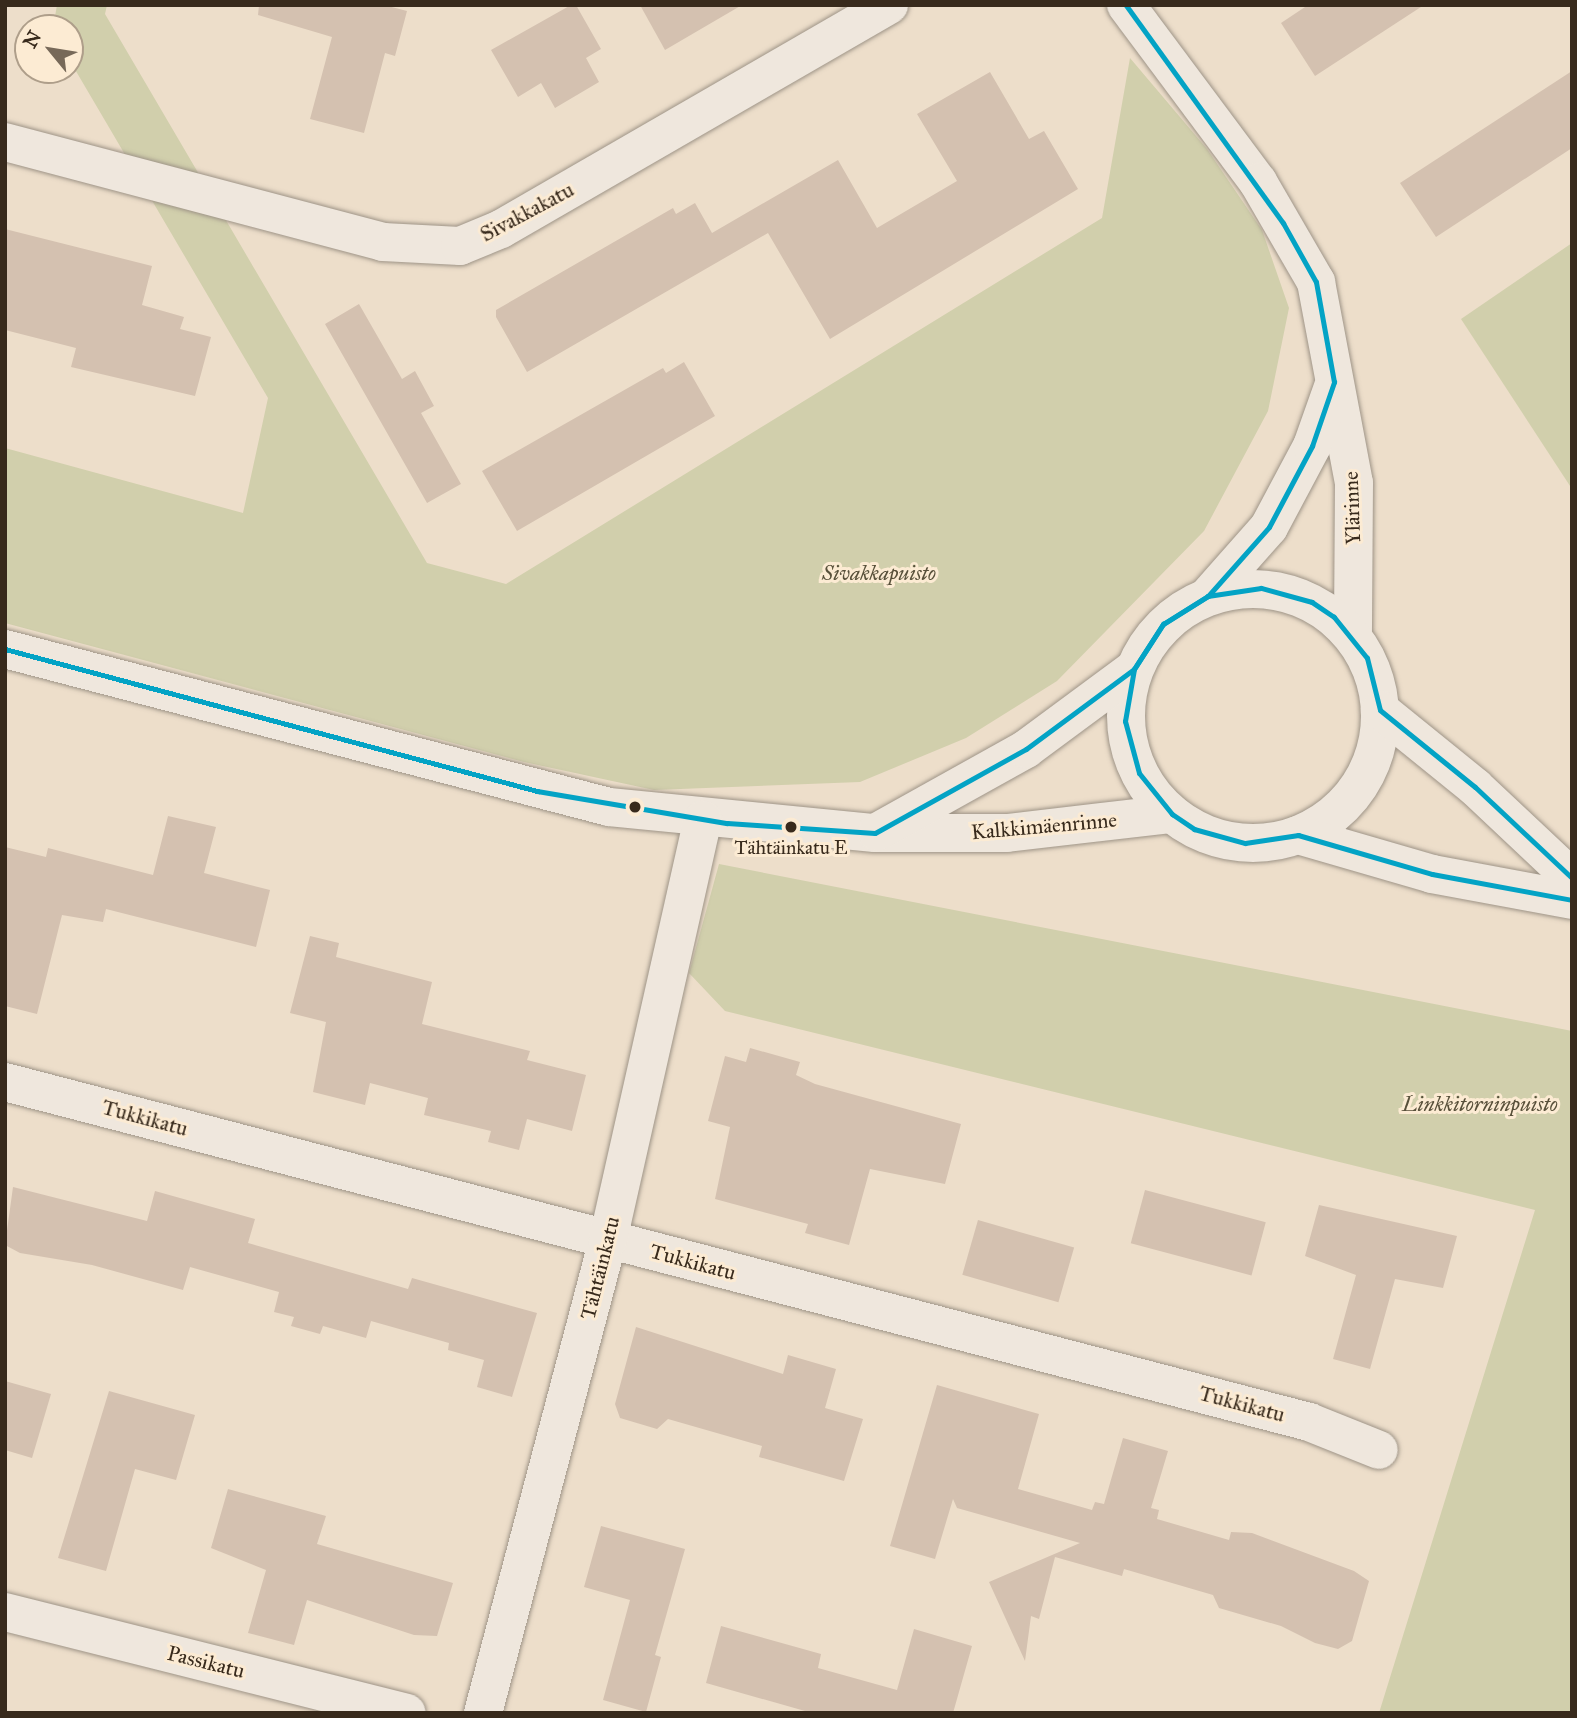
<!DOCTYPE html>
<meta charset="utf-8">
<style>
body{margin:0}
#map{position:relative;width:1577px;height:1718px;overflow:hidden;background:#eddeca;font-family:"IM FELL Great Primer",serif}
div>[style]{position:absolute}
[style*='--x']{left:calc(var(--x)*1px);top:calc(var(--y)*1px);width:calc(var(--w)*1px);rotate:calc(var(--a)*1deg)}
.green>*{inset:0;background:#d1cfac}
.building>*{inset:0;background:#d4c1b0;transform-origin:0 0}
.roads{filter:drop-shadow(0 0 2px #9e9487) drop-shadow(0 0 2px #9e9487)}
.minor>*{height:38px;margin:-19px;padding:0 19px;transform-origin:19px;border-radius:19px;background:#efe7dd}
.minor>.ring{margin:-19px;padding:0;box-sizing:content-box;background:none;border:38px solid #efe7dd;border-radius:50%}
.bus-1>*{height:5px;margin:-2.5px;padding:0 2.5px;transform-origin:2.5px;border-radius:2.5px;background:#03a3c5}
.dots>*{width:19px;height:19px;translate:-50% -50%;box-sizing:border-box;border:4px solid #fcebd3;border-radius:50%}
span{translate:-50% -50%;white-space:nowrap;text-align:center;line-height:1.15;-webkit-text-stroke:6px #fcebd3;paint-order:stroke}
.bus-label{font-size:19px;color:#382a1c}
.street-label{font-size:21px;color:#382a1c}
.park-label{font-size:21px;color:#58503a;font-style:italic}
.frame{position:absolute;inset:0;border:7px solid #382a1c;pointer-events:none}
.north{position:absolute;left:14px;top:14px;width:70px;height:70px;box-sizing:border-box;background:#fcebd3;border:2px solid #ae9e8a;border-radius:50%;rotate:300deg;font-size:19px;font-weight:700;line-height:28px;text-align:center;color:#382a1c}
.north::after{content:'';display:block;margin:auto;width:24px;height:32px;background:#776959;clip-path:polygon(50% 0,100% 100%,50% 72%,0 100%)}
</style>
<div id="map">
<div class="green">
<i style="clip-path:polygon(57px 5px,107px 5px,105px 14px,427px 563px,506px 584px,1102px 218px,1130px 58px,1207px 149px,1262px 230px,1289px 308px,1268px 411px,1204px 531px,1057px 681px,966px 738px,860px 782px,654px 790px,524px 762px,5px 623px,5px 448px,243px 513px,268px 398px,70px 61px,70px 28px,53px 28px)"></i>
<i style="clip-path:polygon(1572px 243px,1572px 489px,1461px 319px)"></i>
<i style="clip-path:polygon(719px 864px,1572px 1031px,1572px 1713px,1379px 1713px,1535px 1210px,725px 1011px,689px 973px)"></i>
</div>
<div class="building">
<i style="clip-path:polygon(259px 5px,384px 5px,407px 11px,395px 56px,385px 53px,364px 133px,310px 119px,332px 37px,258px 15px)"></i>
<i style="clip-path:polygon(571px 5px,576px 5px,601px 49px,586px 58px,599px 82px,555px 108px,541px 83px,518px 97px,491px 50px)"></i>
<i style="clip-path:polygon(640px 5px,742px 5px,665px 50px)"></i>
<i style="clip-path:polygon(1308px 5px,1424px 5px,1315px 76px,1281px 23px)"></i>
<i style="clip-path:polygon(1572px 71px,1572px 148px,1436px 237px,1400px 183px)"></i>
<i style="clip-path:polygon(990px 72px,1029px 139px,1044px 131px,1078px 189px,830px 339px,768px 233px,527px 372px,496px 317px,496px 310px,673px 208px,676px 214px,695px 203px,712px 233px,838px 160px,877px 228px,957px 181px,917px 114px)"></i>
<i style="clip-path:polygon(5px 229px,152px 266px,142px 305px,184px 317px,180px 329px,211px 337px,195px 396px,71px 367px,76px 348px,5px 330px)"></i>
<i style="clip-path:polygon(359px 304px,402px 379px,415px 371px,434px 406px,421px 413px,461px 484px,427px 503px,325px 324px)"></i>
<i style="clip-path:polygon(684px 362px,715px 416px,517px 531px,482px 471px,663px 368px,666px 373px)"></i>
<i style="clip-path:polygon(168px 816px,216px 827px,204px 873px,270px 890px,256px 947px,106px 909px,103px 922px,62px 915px,37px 1014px,5px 1006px,5px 847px,46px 857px,48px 848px,153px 875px)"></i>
<i style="clip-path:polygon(310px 936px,339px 943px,336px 957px,432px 982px,422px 1024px,530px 1051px,527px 1060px,586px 1075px,572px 1131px,527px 1119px,519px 1150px,488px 1142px,491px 1131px,424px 1115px,428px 1098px,370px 1083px,365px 1105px,313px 1092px,326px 1022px,290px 1013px)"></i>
<i style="clip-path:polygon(750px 1048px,800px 1062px,796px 1075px,815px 1084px,961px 1124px,945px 1184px,870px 1169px,849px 1245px,805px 1233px,808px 1224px,715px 1199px,730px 1127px,708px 1121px,725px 1056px,746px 1062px)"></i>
<i style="clip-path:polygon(13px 1187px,147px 1221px,155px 1191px,255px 1219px,248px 1243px,408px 1289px,412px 1278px,537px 1313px,512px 1397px,477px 1387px,484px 1360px,448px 1350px,449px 1343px,371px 1321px,366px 1338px,323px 1326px,320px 1334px,291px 1326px,294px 1317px,274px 1312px,279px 1292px,190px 1267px,183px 1290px,92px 1265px,20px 1253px,5px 1245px)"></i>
<i style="left:1145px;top:1190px;width:125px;height:55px;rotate:15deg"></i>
<i style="clip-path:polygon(1319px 1205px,1457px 1236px,1443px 1288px,1395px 1279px,1370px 1369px,1333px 1359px,1356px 1275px,1305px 1256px)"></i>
<i style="left:978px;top:1220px;width:100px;height:57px;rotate:16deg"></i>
<i style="clip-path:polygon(636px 1327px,783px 1374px,788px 1355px,836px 1369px,825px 1408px,863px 1419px,844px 1481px,759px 1457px,762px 1446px,668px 1419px,657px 1429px,620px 1418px,615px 1404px)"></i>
<i style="clip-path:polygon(5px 1381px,51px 1394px,32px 1458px,5px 1450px)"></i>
<i style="clip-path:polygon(937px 1385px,1039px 1414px,1018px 1489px,1092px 1510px,1095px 1502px,1104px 1504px,1123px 1438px,1168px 1451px,1151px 1508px,1159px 1510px,1157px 1519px,1229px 1540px,1231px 1532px,1252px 1533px,1354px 1571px,1369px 1581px,1352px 1641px,1338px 1649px,1315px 1643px,1281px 1626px,1219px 1608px,1213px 1595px,1124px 1569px,1122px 1576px,1055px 1557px,1039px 1619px,1031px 1616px,1025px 1661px,989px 1582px,1080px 1543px,957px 1508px,953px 1499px,935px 1559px,890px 1546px)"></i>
<i style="clip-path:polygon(109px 1391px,195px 1415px,176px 1480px,135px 1469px,106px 1571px,58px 1558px)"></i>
<i style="clip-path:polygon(228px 1489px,326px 1516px,317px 1544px,453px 1583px,437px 1636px,414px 1635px,307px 1600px,294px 1645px,248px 1633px,266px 1570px,211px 1548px)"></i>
<i style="clip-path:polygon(601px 1526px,685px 1549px,655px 1655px,661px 1657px,646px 1712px,603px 1700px,630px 1600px,584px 1587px)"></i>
<i style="clip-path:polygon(721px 1626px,821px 1654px,818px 1668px,897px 1690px,914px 1629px,972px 1646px,953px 1713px,812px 1713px,706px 1683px)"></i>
</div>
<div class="roads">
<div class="minor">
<i style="--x:1126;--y:5;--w:221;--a:53.3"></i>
<i style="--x:1258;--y:182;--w:116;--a:59.9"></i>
<i style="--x:1316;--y:282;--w:205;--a:79.3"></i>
<i style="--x:1354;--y:483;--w:153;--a:90.4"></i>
<i style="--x:5;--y:142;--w:391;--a:14.8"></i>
<i style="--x:383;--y:242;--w:77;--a:3"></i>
<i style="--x:460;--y:246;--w:44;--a:-22.5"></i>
<i style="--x:501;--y:229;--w:448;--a:-30"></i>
<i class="ring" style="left:1126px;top:589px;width:216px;height:216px"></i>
<i style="--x:1208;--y:596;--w:92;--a:-48.5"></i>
<i style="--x:1269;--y:527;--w:92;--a:-62"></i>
<i style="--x:1312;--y:446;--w:66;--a:-70.5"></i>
<i style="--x:5;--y:649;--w:624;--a:14.66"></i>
<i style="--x:609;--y:807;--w:267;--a:5.6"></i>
<i style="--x:875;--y:833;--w:132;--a:0"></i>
<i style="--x:1007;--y:833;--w:166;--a:-6.6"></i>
<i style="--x:1380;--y:710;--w:122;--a:39"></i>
<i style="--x:1475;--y:787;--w:133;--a:43.2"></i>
<i style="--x:877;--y:832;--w:171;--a:-29.1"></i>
<i style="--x:1026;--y:749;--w:134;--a:-36.5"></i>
<i style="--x:1298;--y:835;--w:140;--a:16.2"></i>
<i style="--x:1432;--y:874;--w:142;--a:10.5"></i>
<i style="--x:5;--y:1082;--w:1348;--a:14.61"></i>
<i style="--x:1309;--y:1422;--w:75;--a:21.8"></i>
<i style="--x:5;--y:1612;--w:414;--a:14.1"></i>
<i style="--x:483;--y:1713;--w:489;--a:-75.2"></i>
<i style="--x:608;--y:1240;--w:431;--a:-77.3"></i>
</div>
</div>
<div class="bus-1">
<i style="--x:5;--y:649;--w:551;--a:14.94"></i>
<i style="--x:537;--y:791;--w:193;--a:9.6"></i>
<i style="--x:727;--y:823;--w:148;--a:3.9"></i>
<i style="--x:875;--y:833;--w:173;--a:-29.1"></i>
<i style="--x:1026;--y:749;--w:134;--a:-36.5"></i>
<i style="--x:1134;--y:669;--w:54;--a:-57.2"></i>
<i style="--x:1163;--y:624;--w:53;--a:-31.9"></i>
<i style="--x:1208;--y:596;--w:92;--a:-48.5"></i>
<i style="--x:1269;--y:527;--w:92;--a:-62"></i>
<i style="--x:1312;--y:446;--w:68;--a:-71"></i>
<i style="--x:1334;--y:382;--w:102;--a:-100.2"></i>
<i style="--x:1316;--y:282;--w:68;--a:-119.2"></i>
<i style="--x:1283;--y:223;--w:269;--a:-125.8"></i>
<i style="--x:1572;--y:878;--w:133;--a:-136.8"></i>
<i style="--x:1475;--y:787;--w:122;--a:-141"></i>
<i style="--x:1380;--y:710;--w:54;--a:-104"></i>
<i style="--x:1367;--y:658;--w:53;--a:-128.8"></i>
<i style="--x:1334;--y:617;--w:27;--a:-146"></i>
<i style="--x:1312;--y:602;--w:53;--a:-164.6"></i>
<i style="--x:1261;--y:588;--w:54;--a:171.4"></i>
<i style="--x:1208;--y:596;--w:53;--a:148.1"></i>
<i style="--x:1163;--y:624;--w:54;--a:122.8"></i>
<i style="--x:1134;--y:669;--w:53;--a:99.8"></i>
<i style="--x:1125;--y:721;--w:54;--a:74.9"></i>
<i style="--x:1139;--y:773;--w:53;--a:51.2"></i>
<i style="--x:1172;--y:814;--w:27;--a:34"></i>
<i style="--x:1194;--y:829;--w:53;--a:15.4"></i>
<i style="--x:1245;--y:843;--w:54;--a:-8.6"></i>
<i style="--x:1298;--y:835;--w:140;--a:16.2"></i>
<i style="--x:1432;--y:874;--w:142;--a:10.5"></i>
</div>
<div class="dots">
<i style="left:635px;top:807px;background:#382a1c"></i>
<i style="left:791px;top:827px;background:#382a1c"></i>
</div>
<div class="bus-label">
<span style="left:791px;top:848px">Tähtäinkatu E</span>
</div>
<div class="street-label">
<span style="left:527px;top:212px;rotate:-28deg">Sivakkakatu</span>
<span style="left:1352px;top:508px;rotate:-92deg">Ylärinne</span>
<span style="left:1044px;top:826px;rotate:-5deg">Kalkkimäenrinne</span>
<span style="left:145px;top:1118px;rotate:15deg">Tukkikatu</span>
<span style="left:693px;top:1262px;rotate:15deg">Tukkikatu</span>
<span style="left:600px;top:1268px;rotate:-76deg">Tähtäinkatu</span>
<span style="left:1242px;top:1404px;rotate:15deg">Tukkikatu</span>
<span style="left:206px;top:1662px;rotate:14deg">Passikatu</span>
</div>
<div class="park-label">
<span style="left:879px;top:573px">Sivakkapuisto</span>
<span style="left:1480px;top:1104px">Linkkitorninpuisto</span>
</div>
<div class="frame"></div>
<div class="north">N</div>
</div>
